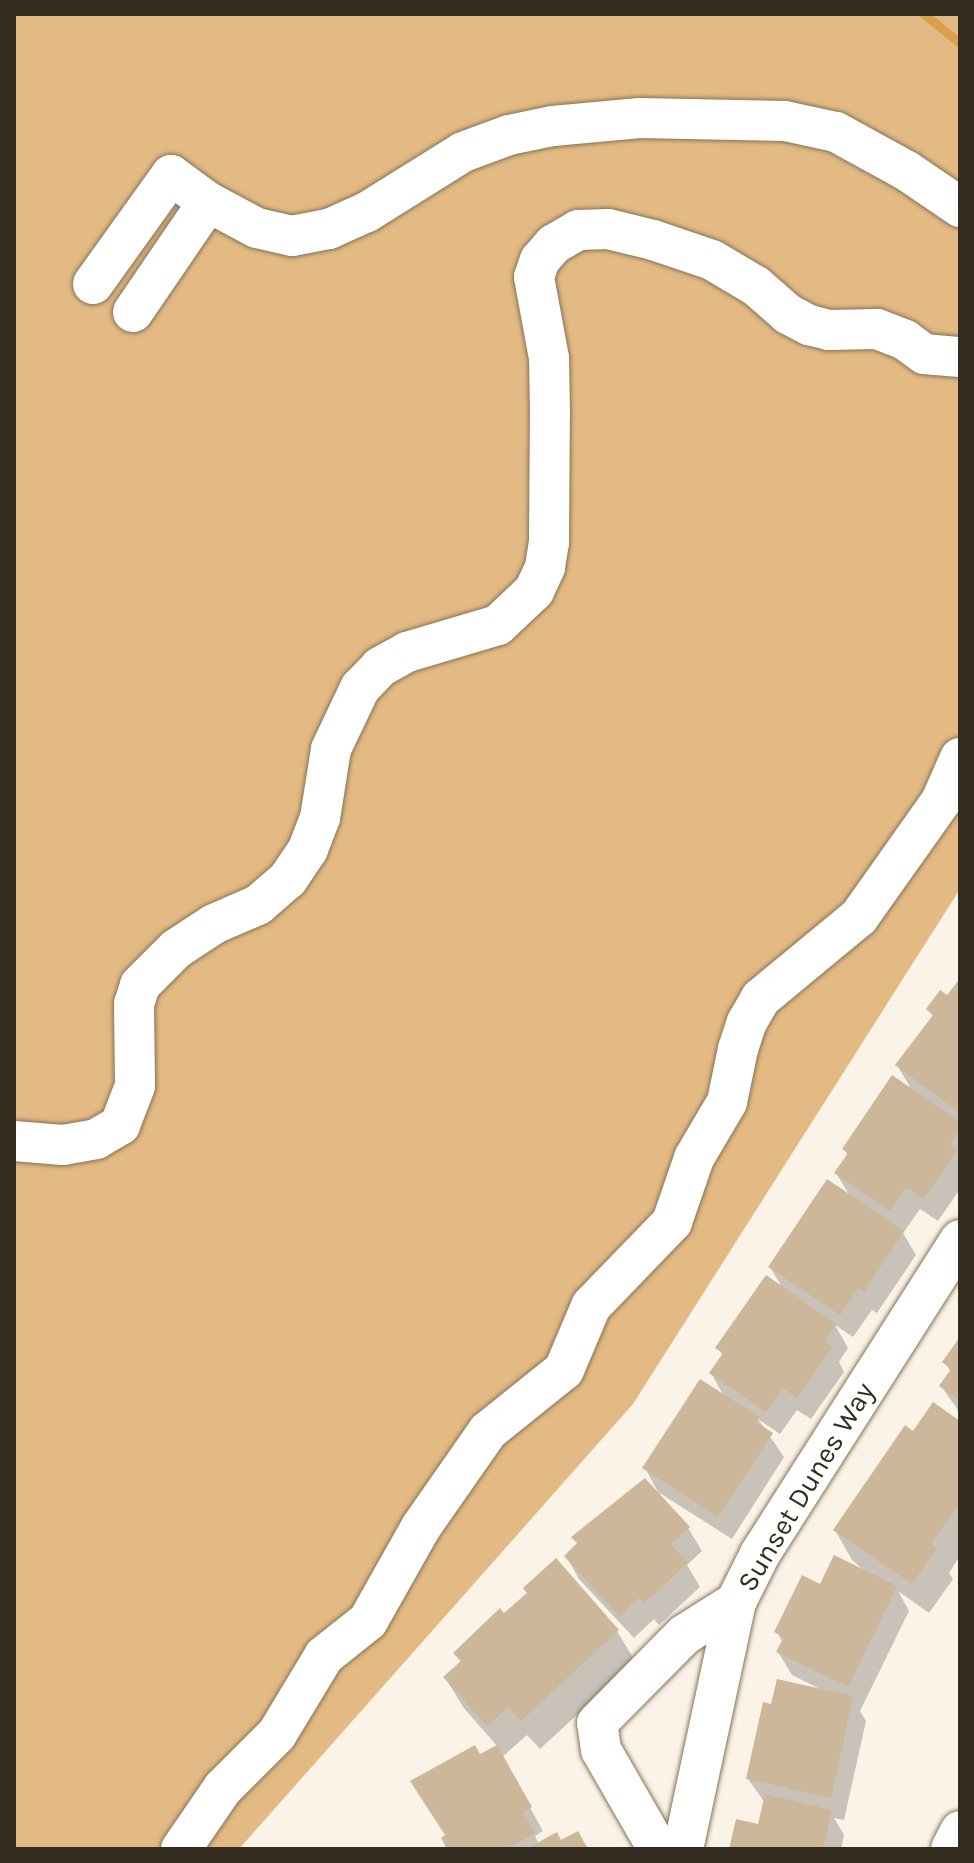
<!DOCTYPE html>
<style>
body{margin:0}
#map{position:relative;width:974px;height:1863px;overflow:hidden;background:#fbf3e7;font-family:Karla,sans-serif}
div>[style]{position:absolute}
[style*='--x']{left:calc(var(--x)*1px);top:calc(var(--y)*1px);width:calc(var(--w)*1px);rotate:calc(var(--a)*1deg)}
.green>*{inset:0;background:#e3ba83}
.shadow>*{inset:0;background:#0003}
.stream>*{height:9px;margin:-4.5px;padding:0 4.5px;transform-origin:4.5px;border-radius:4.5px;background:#d9a14f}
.building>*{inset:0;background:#ccb79a}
.roads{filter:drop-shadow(0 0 2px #877358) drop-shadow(0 0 2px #877358)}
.minor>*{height:40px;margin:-20px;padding:0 20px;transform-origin:20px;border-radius:20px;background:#fff}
span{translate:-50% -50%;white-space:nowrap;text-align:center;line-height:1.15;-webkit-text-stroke:6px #fff;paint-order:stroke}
.street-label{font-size:28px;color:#332b1f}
.frame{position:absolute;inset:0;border:16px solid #332b1f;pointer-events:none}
</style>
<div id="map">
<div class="green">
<i style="clip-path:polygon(14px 14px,960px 14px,960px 889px,633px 1404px,239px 1849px,14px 1849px)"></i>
</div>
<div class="shadow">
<i style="clip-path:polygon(960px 985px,960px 1189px,938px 1221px,920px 1209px,903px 1233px,916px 1255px,877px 1313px,872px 1310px,853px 1337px,835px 1325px,848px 1348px,839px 1362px,844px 1372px,811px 1419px,797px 1410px,780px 1434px,758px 1419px,784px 1457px,732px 1539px,658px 1492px,645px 1468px,725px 1398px,711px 1373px,723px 1356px,718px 1348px,783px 1289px,770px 1267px,850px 1196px,836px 1173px,848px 1156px,844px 1149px,913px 1092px,897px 1065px,933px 1017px,929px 1009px)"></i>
<i style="clip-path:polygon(960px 1340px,960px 1413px,941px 1386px,951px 1373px,945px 1362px)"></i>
<i style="clip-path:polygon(960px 1423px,960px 1556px,949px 1573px,953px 1579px,929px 1613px,898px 1591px,909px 1611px,860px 1711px,866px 1721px,844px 1820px,834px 1818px,844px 1835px,841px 1849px,731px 1849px,759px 1826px,765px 1803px,748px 1779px,773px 1706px,820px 1689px,792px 1675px,778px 1652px,783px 1643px,777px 1632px,821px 1586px,869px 1575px,852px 1560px,835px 1530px,914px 1433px)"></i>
<i style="clip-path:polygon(688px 1528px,702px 1551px,687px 1565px,700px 1587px,659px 1625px,654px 1619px,634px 1638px,579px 1579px,566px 1556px)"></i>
<i style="clip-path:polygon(504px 1616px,617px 1631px,635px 1661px,540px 1749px,527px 1735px,502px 1757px,543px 1831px,535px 1836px,539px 1844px,561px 1843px,586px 1849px,449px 1849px,447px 1837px,479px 1757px,498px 1747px,463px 1707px,445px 1677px,461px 1663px,456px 1653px)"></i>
</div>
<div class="stream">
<i style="--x:924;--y:14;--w:46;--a:38.9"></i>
</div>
<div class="building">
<i style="clip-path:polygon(958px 981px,960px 982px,960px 1113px,895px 1065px,933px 1015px,926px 1009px,940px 990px,947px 995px)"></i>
<i style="clip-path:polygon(892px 1075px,960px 1122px,960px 1129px,950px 1144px,958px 1149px,924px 1199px,906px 1187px,890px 1211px,834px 1173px,848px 1153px,842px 1149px)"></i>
<i style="clip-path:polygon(827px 1179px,904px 1231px,864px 1292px,858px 1288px,840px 1315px,768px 1267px)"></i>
<i style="clip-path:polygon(766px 1275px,836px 1324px,824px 1341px,832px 1347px,797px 1398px,783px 1388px,766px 1412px,709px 1373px,723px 1353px,715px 1348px)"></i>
<i style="clip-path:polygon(960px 1337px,960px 1400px,939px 1386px,951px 1369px,942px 1362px)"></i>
<i style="clip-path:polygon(700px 1379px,759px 1417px,756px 1422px,773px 1433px,718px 1517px,642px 1468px)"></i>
<i style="clip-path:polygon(933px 1402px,960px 1421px,960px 1503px,931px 1544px,937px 1548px,912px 1584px,833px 1530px,905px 1425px,913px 1431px)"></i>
<i style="clip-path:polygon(645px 1478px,690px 1527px,671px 1544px,688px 1563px,644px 1603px,639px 1598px,619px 1616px,564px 1556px,577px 1543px,571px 1537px)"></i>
<i style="clip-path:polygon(834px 1555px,897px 1586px,848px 1687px,776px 1652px,784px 1637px,774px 1632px,802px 1575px,820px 1584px)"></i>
<i style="clip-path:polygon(556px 1558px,619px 1630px,521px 1721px,509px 1707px,487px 1726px,443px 1677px,461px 1661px,453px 1653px,500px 1608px,504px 1613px,527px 1593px,523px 1588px)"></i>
<i style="clip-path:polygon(777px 1679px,853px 1696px,831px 1798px,746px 1779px,763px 1702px,771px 1704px)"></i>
<i style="clip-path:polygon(475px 1745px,480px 1754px,497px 1745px,532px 1807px,523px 1812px,535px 1833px,507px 1849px,447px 1849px,441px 1838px,445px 1835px,410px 1781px)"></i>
<i style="clip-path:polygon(765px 1794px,832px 1810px,823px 1849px,729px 1849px,736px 1819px,758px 1824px)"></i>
<i style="clip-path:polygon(578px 1831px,588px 1849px,526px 1849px,557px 1832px,561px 1840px)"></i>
</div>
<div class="roads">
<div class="minor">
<i style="--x:93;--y:284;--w:134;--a:-54.4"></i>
<i style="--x:171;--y:175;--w:46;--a:36.1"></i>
<i style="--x:208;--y:202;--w:55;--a:28"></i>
<i style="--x:257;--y:228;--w:36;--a:13"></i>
<i style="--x:292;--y:236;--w:38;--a:-11"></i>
<i style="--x:329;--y:229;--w:42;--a:-24.1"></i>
<i style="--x:367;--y:212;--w:113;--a:-32"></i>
<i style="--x:463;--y:152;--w:49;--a:-20.3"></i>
<i style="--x:509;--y:135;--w:45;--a:-11.6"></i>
<i style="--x:553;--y:126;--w:87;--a:-5.3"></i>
<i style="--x:640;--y:118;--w:145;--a:1.2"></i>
<i style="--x:785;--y:121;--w:52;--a:12.2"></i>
<i style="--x:836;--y:132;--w:81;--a:28.8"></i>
<i style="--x:907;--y:171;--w:64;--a:34.2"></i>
<i style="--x:133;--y:312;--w:133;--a:-55.7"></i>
<i style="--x:14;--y:1141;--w:49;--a:4.7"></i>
<i style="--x:63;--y:1145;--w:34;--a:-10"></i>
<i style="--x:96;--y:1139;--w:28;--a:-30"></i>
<i style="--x:120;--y:1125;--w:42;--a:-69"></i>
<i style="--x:135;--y:1086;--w:82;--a:-90.7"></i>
<i style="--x:134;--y:1004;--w:20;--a:-72"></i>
<i style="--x:140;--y:985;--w:51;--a:-45"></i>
<i style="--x:176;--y:949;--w:45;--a:-33.3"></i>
<i style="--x:214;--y:924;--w:48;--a:-23.4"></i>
<i style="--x:258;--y:905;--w:40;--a:-41"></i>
<i style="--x:288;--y:879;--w:36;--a:-56"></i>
<i style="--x:308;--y:849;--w:33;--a:-69"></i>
<i style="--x:320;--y:818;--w:70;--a:-80.9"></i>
<i style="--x:331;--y:749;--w:68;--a:-64.6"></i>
<i style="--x:360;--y:688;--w:29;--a:-46"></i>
<i style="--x:380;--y:667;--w:31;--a:-29"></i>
<i style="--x:407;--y:652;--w:95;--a:-16.5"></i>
<i style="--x:498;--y:625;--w:50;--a:-43.4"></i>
<i style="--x:534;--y:591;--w:26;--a:-65"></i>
<i style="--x:545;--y:567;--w:24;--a:-81"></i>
<i style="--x:549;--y:543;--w:129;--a:-89.6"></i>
<i style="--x:550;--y:414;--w:56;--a:-91"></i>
<i style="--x:549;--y:358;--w:82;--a:-100.5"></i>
<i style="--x:534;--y:277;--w:18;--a:-71"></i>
<i style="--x:540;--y:260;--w:21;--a:-49"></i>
<i style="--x:554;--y:244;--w:28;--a:-30"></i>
<i style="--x:578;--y:230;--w:30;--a:-2"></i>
<i style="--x:608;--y:229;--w:46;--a:13.7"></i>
<i style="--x:653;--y:240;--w:62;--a:18.7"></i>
<i style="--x:712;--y:260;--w:51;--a:30.6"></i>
<i style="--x:756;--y:286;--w:43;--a:41.2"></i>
<i style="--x:788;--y:314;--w:24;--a:28"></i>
<i style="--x:809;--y:325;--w:21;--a:14"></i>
<i style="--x:829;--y:330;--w:48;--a:-1.2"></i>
<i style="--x:877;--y:329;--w:30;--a:21"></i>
<i style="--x:905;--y:340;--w:24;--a:36"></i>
<i style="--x:924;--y:354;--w:36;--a:5"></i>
<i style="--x:181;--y:1849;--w:74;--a:-55.5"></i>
<i style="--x:223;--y:1788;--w:76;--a:-45"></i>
<i style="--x:277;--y:1734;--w:91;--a:-58.9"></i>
<i style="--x:324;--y:1656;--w:56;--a:-38.5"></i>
<i style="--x:368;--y:1621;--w:108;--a:-60.6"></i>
<i style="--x:421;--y:1527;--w:117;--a:-55.1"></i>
<i style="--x:488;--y:1431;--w:97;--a:-38.8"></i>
<i style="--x:564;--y:1370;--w:69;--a:-67.1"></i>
<i style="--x:591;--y:1306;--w:117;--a:-46"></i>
<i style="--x:672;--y:1222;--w:68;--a:-71"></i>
<i style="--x:694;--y:1158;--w:65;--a:-59.5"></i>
<i style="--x:727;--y:1102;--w:54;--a:-78.3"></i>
<i style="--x:738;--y:1049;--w:28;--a:-72"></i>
<i style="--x:747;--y:1022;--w:28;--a:-60"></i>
<i style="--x:761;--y:998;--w:127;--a:-39.6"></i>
<i style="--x:859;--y:917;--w:142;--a:-54.7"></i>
<i style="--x:941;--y:801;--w:47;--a:-66.2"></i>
<i style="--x:658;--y:1849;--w:114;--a:-119.9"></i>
<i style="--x:601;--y:1750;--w:27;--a:-98"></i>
<i style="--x:597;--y:1723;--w:124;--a:-45.3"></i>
<i style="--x:684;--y:1635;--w:62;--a:-32.4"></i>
<i style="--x:683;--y:1849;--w:253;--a:-77.9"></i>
<i style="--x:736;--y:1602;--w:54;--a:-63.4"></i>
<i style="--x:760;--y:1554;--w:372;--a:-57.5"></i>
<i style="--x:951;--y:1849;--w:20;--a:-63"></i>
</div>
</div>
<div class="street-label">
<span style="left:806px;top:1487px;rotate:-59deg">Sunset Dunes Way</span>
</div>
<div class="frame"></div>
</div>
